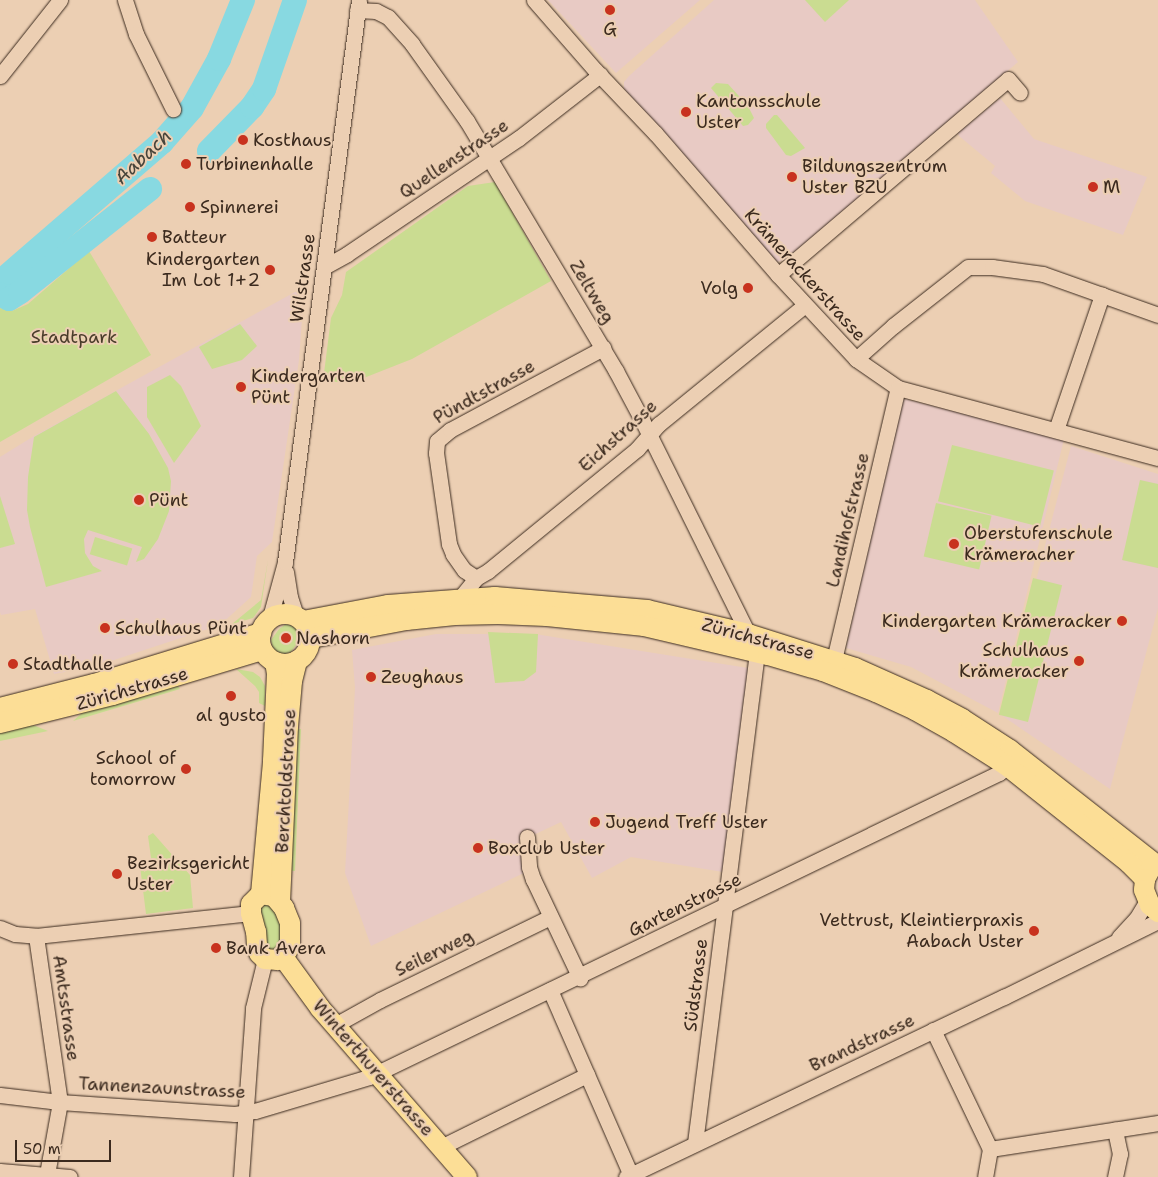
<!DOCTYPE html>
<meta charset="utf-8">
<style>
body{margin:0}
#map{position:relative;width:1158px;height:1177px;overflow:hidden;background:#eccfb3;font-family:"Shantell Sans",sans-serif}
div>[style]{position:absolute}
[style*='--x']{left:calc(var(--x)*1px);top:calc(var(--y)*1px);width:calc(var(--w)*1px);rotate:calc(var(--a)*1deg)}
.built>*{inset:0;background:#e8cac4}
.green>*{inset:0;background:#cadc91;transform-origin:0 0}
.river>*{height:24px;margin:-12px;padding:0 12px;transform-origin:12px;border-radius:12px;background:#88d9e1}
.roads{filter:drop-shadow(0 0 1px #3b2a1e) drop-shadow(0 0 1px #3b2a1e)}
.minor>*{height:15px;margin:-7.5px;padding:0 7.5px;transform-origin:7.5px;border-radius:7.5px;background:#eccfb3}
.major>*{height:20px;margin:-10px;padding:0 10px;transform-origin:10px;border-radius:10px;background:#fcde96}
.major>.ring{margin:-10px;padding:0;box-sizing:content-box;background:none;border:20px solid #fcde96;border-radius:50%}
.dots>*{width:14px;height:14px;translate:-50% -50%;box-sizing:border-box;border:2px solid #eccfb3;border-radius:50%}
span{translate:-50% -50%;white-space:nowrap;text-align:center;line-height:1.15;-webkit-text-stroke:4px #eccfb3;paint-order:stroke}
.poi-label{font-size:18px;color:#3b2a1e}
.left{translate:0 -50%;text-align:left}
.right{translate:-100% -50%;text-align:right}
.street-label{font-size:18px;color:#3b2a1e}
.park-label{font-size:18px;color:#493c2a}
.water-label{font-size:19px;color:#47443b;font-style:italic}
.scale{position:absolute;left:15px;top:1140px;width:96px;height:22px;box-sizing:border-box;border:2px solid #3b2a1e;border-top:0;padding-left:6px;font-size:15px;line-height:18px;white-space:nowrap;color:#3b2a1e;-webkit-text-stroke:4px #eccfb3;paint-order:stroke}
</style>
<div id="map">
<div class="built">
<i style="clip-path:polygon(548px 0,700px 0,616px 73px)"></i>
<i style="clip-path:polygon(714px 0,975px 0,1018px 62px,787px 259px,777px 262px,773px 259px,624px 89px,624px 82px,629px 76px)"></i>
<i style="clip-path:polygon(1000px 98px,1034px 139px,1147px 177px,1123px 235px,1025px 201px,991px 173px,995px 166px,959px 136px,958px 133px)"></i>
<i style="clip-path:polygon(304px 291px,299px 360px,272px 542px,257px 556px,251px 597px,220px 625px,96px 666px,54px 674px,35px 609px,1px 615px,0 612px,0 457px,34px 436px,295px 292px)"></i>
<i style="clip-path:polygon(901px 398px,1064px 439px,998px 713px,911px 667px,846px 648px)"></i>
<i style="clip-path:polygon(1071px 446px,1158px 474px,1158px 608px,1110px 789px,1001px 715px)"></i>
<i style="clip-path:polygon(436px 634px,535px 634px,748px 668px,723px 872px,631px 857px,592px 878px,561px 822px,525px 839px,526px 872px,371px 946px,345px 873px,355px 688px,352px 650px)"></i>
</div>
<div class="green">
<i style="clip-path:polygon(805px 0,849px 0,825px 22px)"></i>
<i style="clip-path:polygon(716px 83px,728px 84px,748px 106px,754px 118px,748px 125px,743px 126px,711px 88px)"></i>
<i style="clip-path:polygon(774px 115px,777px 115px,805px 148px,791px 156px,786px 155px,766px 128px,766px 124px)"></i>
<i style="clip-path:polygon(495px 182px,551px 281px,412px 359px,351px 383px,323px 381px,331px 318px,342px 295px,346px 272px,468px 186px)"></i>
<i style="clip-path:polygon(89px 251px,151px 355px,0 442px,0 308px,12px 311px,28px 304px)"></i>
<i style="clip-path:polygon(240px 324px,257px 346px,242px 360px,212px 369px,199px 347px)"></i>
<i style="clip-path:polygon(170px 375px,181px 386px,201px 426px,174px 463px,147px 417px,147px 387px)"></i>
<i style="clip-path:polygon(116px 391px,149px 434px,168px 468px,171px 481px,169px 511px,158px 539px,144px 559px,136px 562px,142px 547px,88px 530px,84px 539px,85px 553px,93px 566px,102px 571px,46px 587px,30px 527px,27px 510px,28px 477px,34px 437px)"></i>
<i style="left:952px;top:445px;width:105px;height:58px;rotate:14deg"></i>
<i style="clip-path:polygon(1140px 480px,1158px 484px,1158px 568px,1122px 560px)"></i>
<i style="clip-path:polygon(0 496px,15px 544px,0 548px)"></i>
<i style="left:936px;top:503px;width:57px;height:55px;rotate:13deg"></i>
<i style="left:95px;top:537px;width:39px;height:18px;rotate:17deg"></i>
<i style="clip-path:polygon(268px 560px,261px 607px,253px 618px,232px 624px,261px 600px)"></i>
<i style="left:1033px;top:578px;width:30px;height:141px;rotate:14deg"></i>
<i style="clip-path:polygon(286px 624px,296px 627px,300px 639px,291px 652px,282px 655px,273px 650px,271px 640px,279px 629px)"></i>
<i style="clip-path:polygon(488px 632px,538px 634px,536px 672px,524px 681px,495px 683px)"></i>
<i style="clip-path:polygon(236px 669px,253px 672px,260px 677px,265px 686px,265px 706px,259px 703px,259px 692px,255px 686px)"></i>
<i style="clip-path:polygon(178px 686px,180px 689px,73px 721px,83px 712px)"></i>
<i style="clip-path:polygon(33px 725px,48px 731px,0 741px,0 732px)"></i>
<i style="clip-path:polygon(298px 729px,301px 729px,295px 871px,291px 871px)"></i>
<i style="clip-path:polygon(153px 833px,190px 875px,193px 908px,146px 914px,140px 866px,152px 865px,148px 836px)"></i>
<i style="clip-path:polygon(264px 901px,280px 913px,282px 947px,267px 953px,258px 906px)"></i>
</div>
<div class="river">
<i style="--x:209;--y:151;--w:62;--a:-45.7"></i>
<i style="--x:252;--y:107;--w:22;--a:-56"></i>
<i style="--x:264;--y:89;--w:94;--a:-70.8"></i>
<i style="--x:0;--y:282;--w:214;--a:-40.8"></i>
<i style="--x:162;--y:142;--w:45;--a:-48.6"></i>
<i style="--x:192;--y:108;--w:56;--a:-61.1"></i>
<i style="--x:219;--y:59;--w:64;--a:-67.9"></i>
<i style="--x:0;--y:294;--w:10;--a:29"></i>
<i style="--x:9;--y:299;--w:13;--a:-32"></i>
<i style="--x:20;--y:292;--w:166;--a:-38.4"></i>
</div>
<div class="roads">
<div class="minor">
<i style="--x:125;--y:0;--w:36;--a:72"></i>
<i style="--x:136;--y:34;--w:84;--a:63.7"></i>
<i style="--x:534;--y:0;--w:93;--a:48.9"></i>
<i style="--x:595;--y:70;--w:88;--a:46.4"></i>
<i style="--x:656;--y:134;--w:186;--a:49.1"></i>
<i style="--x:778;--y:275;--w:115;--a:47.1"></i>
<i style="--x:856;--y:359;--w:51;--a:34.6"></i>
<i style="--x:898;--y:388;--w:269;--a:15.1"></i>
<i style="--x:357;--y:10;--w:19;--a:3"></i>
<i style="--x:376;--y:11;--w:13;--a:27"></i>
<i style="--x:388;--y:17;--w:36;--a:48"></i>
<i style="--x:412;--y:44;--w:95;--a:54.5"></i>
<i style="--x:467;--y:121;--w:291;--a:59.2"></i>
<i style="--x:616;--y:371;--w:55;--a:62"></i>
<i style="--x:642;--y:420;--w:239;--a:63.6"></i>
<i style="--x:0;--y:76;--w:97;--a:-51.7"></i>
<i style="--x:324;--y:267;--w:26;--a:-29"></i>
<i style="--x:347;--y:254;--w:207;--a:-34"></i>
<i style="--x:519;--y:138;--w:103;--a:-37.9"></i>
<i style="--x:778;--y:275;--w:302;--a:-40.4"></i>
<i style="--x:1008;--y:79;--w:18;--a:49"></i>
<i style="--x:856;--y:359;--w:50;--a:-41.7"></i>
<i style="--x:893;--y:326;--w:95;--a:-38.2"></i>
<i style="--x:968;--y:267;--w:24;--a:0"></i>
<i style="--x:992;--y:267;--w:51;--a:7.8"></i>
<i style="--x:1043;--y:274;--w:122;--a:19.6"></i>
<i style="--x:1056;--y:430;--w:143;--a:-71.2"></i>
<i style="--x:286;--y:572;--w:25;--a:81"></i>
<i style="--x:290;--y:597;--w:20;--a:72"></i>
<i style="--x:476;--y:578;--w:14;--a:-146"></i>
<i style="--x:464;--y:570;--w:19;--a:-125"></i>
<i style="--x:453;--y:554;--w:11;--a:-112"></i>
<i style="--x:449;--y:544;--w:92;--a:-98.1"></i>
<i style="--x:436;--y:453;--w:12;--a:-85"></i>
<i style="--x:437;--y:441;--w:17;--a:-40"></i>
<i style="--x:450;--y:430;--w:174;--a:-28.2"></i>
<i style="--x:460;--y:598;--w:26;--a:-51"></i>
<i style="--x:476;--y:578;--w:14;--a:-30"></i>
<i style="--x:488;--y:571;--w:193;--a:-39.3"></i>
<i style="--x:637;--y:449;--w:33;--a:-49"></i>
<i style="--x:659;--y:424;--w:188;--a:-39.2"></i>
<i style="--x:269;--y:621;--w:61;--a:-74.8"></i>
<i style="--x:285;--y:562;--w:566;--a:-82.49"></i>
<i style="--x:834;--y:660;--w:279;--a:-76.8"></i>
<i style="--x:527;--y:837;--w:30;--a:86"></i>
<i style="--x:529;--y:867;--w:13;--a:72"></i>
<i style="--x:533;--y:879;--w:110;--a:64.6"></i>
<i style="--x:0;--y:928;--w:16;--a:22"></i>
<i style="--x:15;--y:934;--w:21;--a:5"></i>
<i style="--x:36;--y:936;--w:216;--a:-6.1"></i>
<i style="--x:36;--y:936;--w:168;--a:81.8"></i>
<i style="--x:60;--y:1102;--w:73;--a:100.2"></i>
<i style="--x:1119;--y:937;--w:25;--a:-47"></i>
<i style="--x:1136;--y:919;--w:21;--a:-59"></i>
<i style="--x:550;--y:990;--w:202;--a:66.4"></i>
<i style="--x:335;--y:1025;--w:51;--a:-29.1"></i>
<i style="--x:380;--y:1000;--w:189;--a:-26"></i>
<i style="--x:933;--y:1030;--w:132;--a:64.4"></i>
<i style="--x:990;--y:1149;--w:28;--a:100"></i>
<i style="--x:0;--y:1095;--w:60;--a:6.7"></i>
<i style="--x:60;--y:1102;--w:175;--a:3.9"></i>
<i style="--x:235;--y:1114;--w:20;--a:-9"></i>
<i style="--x:255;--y:1111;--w:119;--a:-16.6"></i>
<i style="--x:369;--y:1077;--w:700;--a:-25.76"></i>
<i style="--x:999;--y:773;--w:11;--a:-49"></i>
<i style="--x:695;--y:1143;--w:495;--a:-82.8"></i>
<i style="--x:441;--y:1147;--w:163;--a:-26.3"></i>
<i style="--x:990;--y:1149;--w:170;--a:-8.8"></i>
<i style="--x:0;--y:1171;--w:70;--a:4.9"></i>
<i style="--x:241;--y:1177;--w:169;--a:-85.9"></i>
<i style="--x:253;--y:1008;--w:50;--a:-76.2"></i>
<i style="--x:626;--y:1177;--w:419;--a:-25.5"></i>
<i style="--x:1004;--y:997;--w:172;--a:-26.3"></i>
<i style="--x:1115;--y:1177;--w:24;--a:-78"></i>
<i style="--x:1120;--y:1154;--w:25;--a:-102"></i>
</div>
<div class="major">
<i class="ring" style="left:260px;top:614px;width:30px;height:30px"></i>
<i style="--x:303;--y:621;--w:86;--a:-10.7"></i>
<i style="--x:388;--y:605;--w:107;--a:-4.3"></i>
<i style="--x:495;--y:597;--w:153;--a:4.9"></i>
<i style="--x:647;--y:610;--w:104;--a:13.4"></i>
<i style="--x:748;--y:634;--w:112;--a:17.6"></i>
<i style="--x:855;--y:668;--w:79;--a:24"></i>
<i style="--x:927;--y:700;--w:40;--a:28"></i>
<i style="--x:962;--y:719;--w:57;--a:32.9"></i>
<i style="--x:1010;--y:750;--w:184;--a:38.2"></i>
<i style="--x:311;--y:638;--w:97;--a:-10.7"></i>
<i style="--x:406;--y:620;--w:49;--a:-5.8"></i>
<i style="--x:455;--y:615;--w:43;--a:-1.3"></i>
<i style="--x:498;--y:614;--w:49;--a:2.3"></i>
<i style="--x:547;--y:616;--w:98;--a:5.9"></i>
<i style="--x:644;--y:626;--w:127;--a:13.2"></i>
<i style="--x:768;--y:655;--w:57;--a:16.2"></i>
<i style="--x:823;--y:671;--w:57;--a:21.6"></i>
<i style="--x:876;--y:692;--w:43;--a:24.8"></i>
<i style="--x:915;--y:710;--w:45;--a:29.4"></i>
<i style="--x:954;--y:732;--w:62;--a:32.4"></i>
<i style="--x:1006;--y:765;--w:157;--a:38.5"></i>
<i style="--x:1129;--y:863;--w:23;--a:45"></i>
<i style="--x:0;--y:708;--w:97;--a:-14.3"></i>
<i style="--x:94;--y:684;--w:175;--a:-17"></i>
<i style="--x:0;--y:723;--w:116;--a:-13.9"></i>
<i style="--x:113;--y:695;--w:156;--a:-16.8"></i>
<i style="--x:1151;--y:868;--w:13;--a:119"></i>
<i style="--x:1145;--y:879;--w:11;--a:95"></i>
<i style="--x:1144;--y:890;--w:16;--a:68"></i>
<i style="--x:1150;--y:905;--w:11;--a:41"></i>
<i style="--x:261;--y:894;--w:134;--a:-84.8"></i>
<i style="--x:273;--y:761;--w:87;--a:-87.4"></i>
<i style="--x:277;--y:674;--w:12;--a:-99"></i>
<i style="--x:261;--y:894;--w:13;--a:9"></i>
<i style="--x:274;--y:896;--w:16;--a:50"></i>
<i style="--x:284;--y:908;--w:16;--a:68"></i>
<i style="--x:290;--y:923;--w:21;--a:90"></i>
<i style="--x:290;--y:944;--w:8;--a:113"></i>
<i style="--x:287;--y:951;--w:13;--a:135"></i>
<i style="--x:278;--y:960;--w:13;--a:-176"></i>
<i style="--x:265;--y:959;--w:8;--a:-135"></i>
<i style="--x:259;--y:953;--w:8;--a:-104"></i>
<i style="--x:257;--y:945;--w:13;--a:-94"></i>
<i style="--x:256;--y:932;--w:20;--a:-105"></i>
<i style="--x:251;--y:913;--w:9;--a:-90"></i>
<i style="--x:251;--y:904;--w:14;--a:-45"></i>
<i style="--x:280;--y:902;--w:175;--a:-87.4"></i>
<i style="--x:288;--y:727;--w:46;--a:-85"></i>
<i style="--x:292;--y:681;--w:21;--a:-76"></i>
<i style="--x:283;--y:957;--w:63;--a:54"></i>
<i style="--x:320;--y:1008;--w:224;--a:49"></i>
</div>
</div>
<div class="dots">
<i style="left:610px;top:10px;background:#c8321e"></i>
<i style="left:686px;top:112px;background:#c8321e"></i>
<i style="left:243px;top:140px;background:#c8321e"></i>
<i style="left:186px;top:164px;background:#c8321e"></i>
<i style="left:792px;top:177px;background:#c8321e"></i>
<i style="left:1093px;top:187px;background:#c8321e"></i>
<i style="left:190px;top:207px;background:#c8321e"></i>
<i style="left:152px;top:237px;background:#c8321e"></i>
<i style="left:270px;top:270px;background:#c8321e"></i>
<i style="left:748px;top:288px;background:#c8321e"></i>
<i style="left:241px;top:387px;background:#c8321e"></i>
<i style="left:139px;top:500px;background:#c8321e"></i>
<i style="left:954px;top:544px;background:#c8321e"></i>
<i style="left:1122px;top:621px;background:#c8321e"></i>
<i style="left:105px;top:628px;background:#c8321e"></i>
<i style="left:286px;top:638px;background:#c8321e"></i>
<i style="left:1079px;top:661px;background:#c8321e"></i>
<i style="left:13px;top:664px;background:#c8321e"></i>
<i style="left:371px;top:677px;background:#c8321e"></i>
<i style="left:231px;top:696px;background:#c8321e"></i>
<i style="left:186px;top:769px;background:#c8321e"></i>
<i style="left:595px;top:822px;background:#c8321e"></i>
<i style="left:478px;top:848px;background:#c8321e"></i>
<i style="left:117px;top:874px;background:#c8321e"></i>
<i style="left:1034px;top:931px;background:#c8321e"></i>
<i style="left:216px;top:948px;background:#c8321e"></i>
</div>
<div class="poi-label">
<span style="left:610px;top:29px">G</span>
<span class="left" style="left:696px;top:112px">Kantonsschule<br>Uster</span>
<span class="left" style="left:253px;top:140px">Kosthaus</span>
<span class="left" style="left:196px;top:164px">Turbinenhalle</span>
<span class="left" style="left:802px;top:177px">Bildungszentrum<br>Uster BZU</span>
<span class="left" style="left:1103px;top:187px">M</span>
<span class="left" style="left:200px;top:207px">Spinnerei</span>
<span class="left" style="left:162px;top:237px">Batteur</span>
<span class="right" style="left:260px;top:270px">Kindergarten<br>Im Lot 1+2</span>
<span class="right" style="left:738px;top:288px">Volg</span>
<span class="left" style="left:251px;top:387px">Kindergarten<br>Pünt</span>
<span class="left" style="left:149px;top:500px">Pünt</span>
<span class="left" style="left:964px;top:544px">Oberstufenschule<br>Krämeracher</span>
<span class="right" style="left:1112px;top:621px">Kindergarten Krämeracker</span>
<span class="left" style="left:115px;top:628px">Schulhaus Pünt</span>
<span class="left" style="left:296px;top:638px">Nashorn</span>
<span class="right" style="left:1069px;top:661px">Schulhaus<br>Krämeracker</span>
<span class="left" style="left:23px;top:664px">Stadthalle</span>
<span class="left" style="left:381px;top:677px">Zeughaus</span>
<span style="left:231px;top:715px">al gusto</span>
<span class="right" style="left:176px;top:769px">School of<br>tomorrow</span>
<span class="left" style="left:605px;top:822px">Jugend Treff Uster</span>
<span class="left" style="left:488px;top:848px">Boxclub Uster</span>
<span class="left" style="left:127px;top:874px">Bezirksgericht<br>Uster</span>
<span class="right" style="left:1024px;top:931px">Vettrust, Kleintierpraxis<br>Aabach Uster</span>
<span class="left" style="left:226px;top:948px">Bank Avera</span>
</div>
<div class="street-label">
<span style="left:454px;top:159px;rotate:-34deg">Quellenstrasse</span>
<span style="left:805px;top:275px;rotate:48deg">Krämerackerstrasse</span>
<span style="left:303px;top:278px;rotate:-82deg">Wilstrasse</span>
<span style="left:592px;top:292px;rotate:59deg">Zeltweg</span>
<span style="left:484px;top:392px;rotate:-29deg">Pündtstrasse</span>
<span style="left:618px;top:436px;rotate:-42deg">Eichstrasse</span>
<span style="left:848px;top:520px;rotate:-77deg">Landihofstrasse</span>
<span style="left:758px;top:639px;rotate:15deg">Zürichstrasse</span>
<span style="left:132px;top:689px;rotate:-16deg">Zürichstrasse</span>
<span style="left:286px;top:781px;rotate:-87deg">Berchtoldstrasse</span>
<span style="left:685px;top:905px;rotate:-26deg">Gartenstrasse</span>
<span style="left:434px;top:953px;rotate:-26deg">Seilerweg</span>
<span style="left:696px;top:985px;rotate:-83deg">Südstrasse</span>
<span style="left:66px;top:1008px;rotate:82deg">Amtsstrasse</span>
<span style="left:862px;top:1043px;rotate:-25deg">Brandstrasse</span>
<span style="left:373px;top:1068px;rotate:49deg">Winterthurerstrasse</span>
<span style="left:162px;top:1088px;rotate:3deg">Tannenzaunstrasse</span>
</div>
<div class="park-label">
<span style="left:74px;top:337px">Stadtpark</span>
</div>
<div class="water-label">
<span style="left:143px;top:157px;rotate:-43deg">Aabach</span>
</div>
<div class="scale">50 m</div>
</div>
